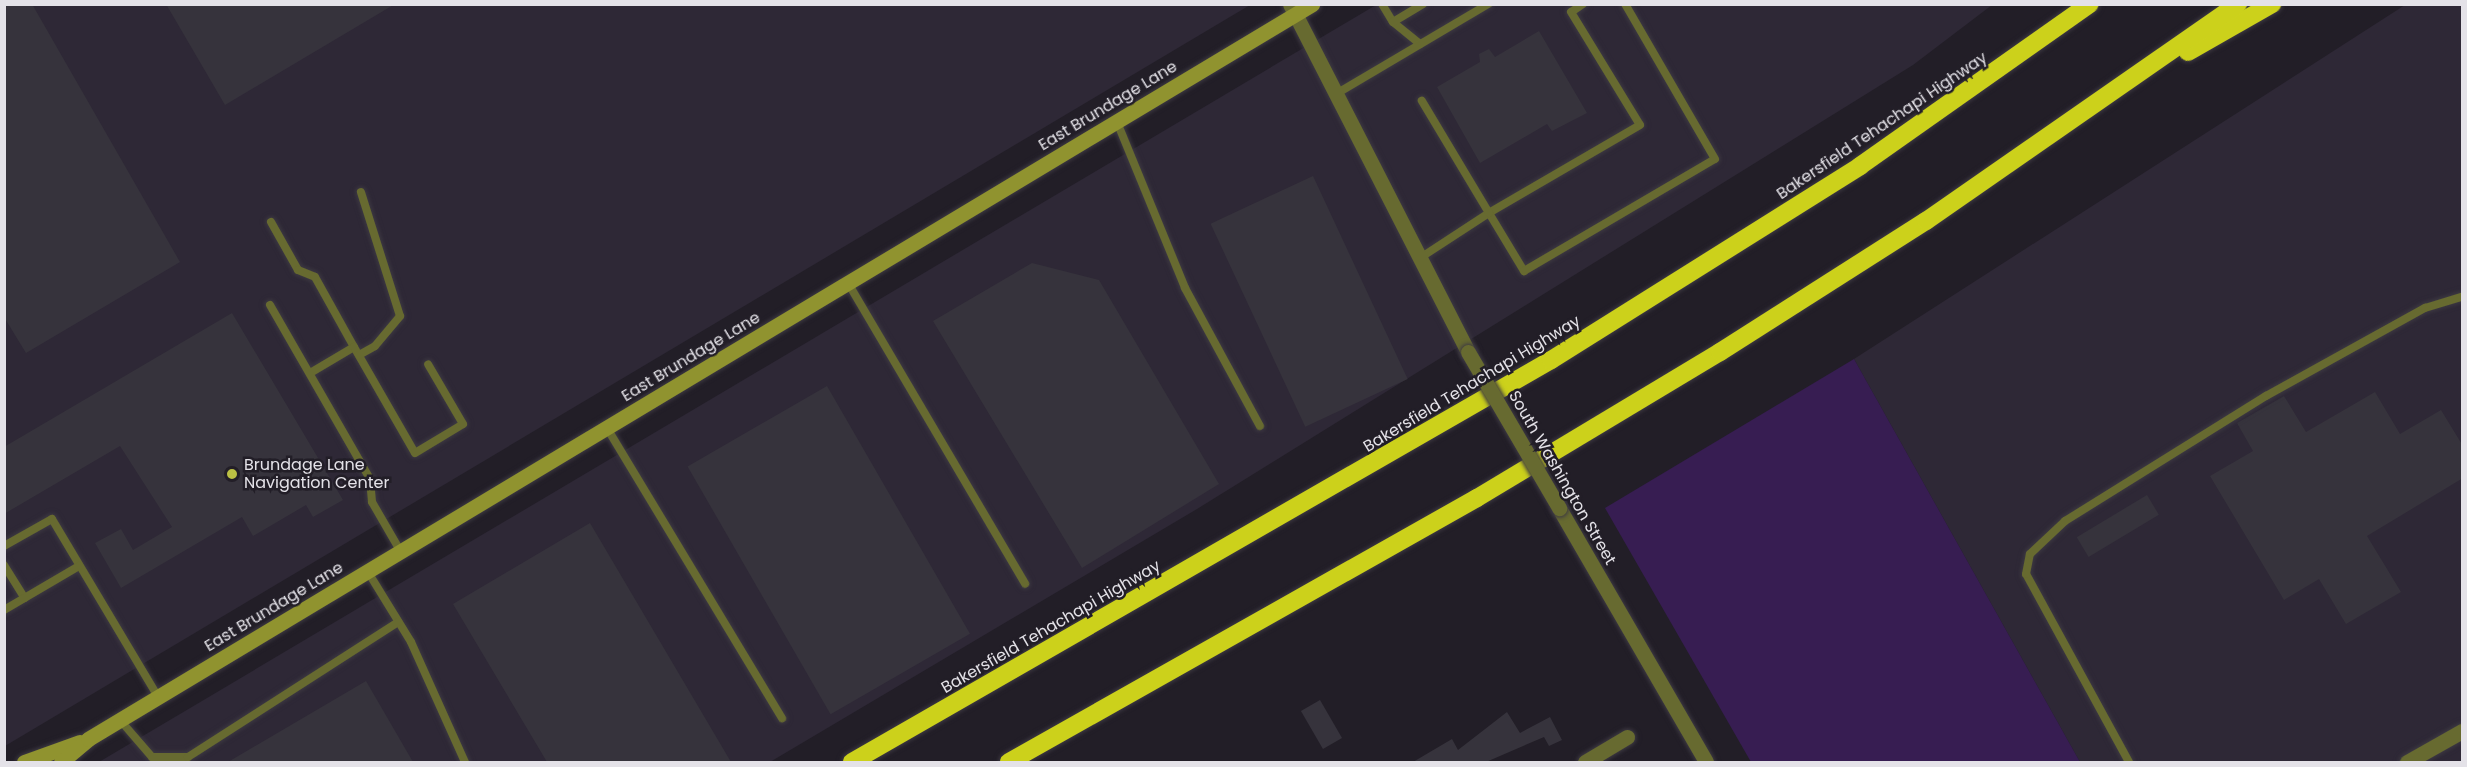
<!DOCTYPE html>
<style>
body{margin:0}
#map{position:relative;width:2467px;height:767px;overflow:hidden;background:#221e27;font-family:Poppins,sans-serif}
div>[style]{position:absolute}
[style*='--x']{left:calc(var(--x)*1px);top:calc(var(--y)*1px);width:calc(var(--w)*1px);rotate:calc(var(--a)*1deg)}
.built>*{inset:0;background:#2e2836}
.green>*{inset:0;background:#371d52}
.building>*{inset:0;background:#36333c;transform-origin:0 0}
.roads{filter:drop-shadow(0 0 2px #3d3942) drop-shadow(0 0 2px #3d3942)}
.service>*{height:8px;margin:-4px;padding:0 4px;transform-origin:4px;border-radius:4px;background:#676a30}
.minor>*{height:15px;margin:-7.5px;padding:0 7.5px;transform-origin:7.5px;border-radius:7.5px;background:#676a30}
.tertiary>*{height:15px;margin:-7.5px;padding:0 7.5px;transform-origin:7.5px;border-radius:7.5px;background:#676a30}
.secondary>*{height:15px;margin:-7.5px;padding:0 7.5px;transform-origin:7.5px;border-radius:7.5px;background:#90932f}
.motorway>*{height:18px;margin:-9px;padding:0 9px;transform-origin:9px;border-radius:9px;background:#ccd11b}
.bridges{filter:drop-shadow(0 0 2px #3d3942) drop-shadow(0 0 2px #3d3942)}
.tertiary-bridge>*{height:15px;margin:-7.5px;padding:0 7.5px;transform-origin:7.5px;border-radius:7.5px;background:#676a30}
.dots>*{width:16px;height:16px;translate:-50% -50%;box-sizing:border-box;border:3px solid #221e27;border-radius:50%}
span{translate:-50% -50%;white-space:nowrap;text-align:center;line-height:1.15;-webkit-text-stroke:5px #221e27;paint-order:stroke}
.street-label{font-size:16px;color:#e4e2e8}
.poi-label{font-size:16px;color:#e4e2e8}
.left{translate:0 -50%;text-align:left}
.frame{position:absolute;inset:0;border:6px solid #e4e2e8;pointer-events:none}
</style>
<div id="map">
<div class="built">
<i style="clip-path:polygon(5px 4px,1250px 5px,5px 746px)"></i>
<i style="clip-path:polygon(1376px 5px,1992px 5px,1913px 65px,1197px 509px,770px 762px,99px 762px)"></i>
<i style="clip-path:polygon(2405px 5px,2462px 5px,2462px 762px,2080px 762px,1854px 359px)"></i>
</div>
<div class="green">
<i style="clip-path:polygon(1854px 359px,2080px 762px,1751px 762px,1605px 508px)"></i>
</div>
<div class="building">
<i style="clip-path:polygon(4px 4px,32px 4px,180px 262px,26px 353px,4px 317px)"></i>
<i style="clip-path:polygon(166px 4px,395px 4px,225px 105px)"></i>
<i style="clip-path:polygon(1539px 31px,1587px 113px,1552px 131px,1547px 124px,1480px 163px,1437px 87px,1480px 62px,1479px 54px,1489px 49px,1495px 57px)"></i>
<i style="left:1313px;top:176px;width:224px;height:113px;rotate:65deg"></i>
<i style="clip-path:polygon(1032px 263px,1099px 280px,1219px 484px,1082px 568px,933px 321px)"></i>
<i style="clip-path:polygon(232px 313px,343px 500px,313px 517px,306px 505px,253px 536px,242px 517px,121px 588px,95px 543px,121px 529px,133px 550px,172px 527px,120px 446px,4px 514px,4px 447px)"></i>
<i style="left:827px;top:386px;width:286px;height:161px;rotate:60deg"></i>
<i style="clip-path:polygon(2375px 392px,2400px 434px,2441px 410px,2463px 446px,2463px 478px,2367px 536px,2401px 592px,2346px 624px,2319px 579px,2284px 600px,2210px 476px,2253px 451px,2237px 423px,2284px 396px,2306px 432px)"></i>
<i style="left:2147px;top:495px;width:23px;height:82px;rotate:59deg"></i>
<i style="clip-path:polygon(590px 523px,731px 762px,547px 762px,453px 604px)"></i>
<i style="clip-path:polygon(366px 681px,413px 762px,228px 762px)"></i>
<i style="left:1320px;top:700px;width:44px;height:22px;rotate:60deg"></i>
<i style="clip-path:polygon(1507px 712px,1520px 733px,1550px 717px,1562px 740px,1549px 746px,1544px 737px,1486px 762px,1413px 762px,1452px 739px,1458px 750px)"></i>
</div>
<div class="roads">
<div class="service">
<i style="--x:1382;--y:4;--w:21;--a:59"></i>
<i style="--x:1393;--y:22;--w:35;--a:39"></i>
<i style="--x:1583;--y:4;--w:14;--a:146"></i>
<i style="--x:1571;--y:12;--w:132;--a:58.6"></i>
<i style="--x:1640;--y:125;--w:175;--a:149.8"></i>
<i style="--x:1489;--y:213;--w:68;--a:58.9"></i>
<i style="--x:1524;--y:271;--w:221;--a:-30.4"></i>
<i style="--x:1715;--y:159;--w:179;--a:-120.1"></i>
<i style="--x:1393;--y:22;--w:35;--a:-31"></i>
<i style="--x:1336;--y:94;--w:177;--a:-30.6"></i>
<i style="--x:1117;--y:122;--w:179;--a:67.7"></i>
<i style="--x:1185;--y:288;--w:157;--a:61.5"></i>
<i style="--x:271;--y:222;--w:55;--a:60.6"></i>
<i style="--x:298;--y:270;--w:18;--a:22"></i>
<i style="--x:315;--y:277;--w:80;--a:60.9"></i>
<i style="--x:354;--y:347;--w:51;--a:149.4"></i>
<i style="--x:1420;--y:258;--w:82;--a:-33.1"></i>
<i style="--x:1489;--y:213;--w:131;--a:-120.9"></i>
<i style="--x:848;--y:283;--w:349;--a:59.5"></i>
<i style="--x:270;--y:305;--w:201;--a:60.1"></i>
<i style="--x:370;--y:479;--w:23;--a:85"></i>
<i style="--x:372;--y:502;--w:58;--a:59.9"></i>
<i style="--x:354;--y:347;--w:122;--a:60.1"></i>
<i style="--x:415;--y:453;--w:56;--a:-31.1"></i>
<i style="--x:463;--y:424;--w:69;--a:-120.3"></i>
<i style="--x:359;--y:355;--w:18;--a:-29"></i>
<i style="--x:375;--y:346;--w:39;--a:-50"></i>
<i style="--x:400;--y:316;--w:130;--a:-107.5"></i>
<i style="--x:607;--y:428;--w:339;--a:58.9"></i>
<i style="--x:4;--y:546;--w:55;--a:-29.4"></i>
<i style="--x:52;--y:519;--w:207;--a:59.2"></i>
<i style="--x:4;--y:565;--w:39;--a:58"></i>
<i style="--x:368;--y:572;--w:82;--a:58.4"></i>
<i style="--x:411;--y:642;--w:132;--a:65.8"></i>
<i style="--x:4;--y:610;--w:87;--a:-30.4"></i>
<i style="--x:120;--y:720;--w:49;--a:49.1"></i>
<i style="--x:152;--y:757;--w:36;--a:0"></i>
<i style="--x:188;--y:757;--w:250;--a:-32.7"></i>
<i style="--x:2129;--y:762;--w:214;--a:-118.7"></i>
<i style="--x:2026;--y:574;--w:20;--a:-79"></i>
<i style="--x:2030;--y:554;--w:48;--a:-43.3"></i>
<i style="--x:2065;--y:521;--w:237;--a:-31.9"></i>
<i style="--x:2266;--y:396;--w:182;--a:-29"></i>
<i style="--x:2425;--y:308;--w:39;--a:-17"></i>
</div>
<div class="minor">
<i style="--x:1585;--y:762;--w:49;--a:-30.8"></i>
<i style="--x:2407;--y:762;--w:63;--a:-29.4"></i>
</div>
<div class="tertiary">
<i style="--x:1290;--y:4;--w:391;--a:62.9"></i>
<i style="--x:1559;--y:508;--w:293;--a:59.9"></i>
</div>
<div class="secondary">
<i style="--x:24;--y:762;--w:59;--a:-19.7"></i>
<i style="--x:61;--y:762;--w:35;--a:-40"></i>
<i style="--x:88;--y:739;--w:1428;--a:-30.98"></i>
</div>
<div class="motorway">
<i style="--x:2188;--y:52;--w:97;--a:-29.7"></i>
<i style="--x:852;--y:762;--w:806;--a:-29.9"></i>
<i style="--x:1551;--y:360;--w:365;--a:-32.1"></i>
<i style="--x:1860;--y:166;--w:281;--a:-35.2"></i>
<i style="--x:1009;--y:762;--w:537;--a:-29.43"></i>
<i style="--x:1477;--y:498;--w:283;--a:-31"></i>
<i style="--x:1720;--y:352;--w:244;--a:-32.5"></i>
<i style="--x:1926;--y:221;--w:380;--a:-34.8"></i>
</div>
</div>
<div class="bridges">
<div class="tertiary-bridge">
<i style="--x:1468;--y:352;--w:181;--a:59.7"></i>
</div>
</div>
<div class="dots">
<i style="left:232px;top:474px;background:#bbc044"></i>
</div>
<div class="street-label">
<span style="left:1108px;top:106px;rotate:-31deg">East Brundage Lane</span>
<span style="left:1882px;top:126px;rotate:-34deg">Bakersfield Tehachapi Highway</span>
<span style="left:691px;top:357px;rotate:-31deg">East Brundage Lane</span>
<span style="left:1472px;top:384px;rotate:-31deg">Bakersfield Tehachapi Highway</span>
<span style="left:1562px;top:478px;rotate:60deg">South Washington Street</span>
<span style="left:274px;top:607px;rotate:-31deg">East Brundage Lane</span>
<span style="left:1051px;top:627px;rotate:-30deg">Bakersfield Tehachapi Highway</span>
</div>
<div class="poi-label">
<span class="left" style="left:244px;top:474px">Brundage Lane<br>Navigation Center</span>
</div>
<div class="frame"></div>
</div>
